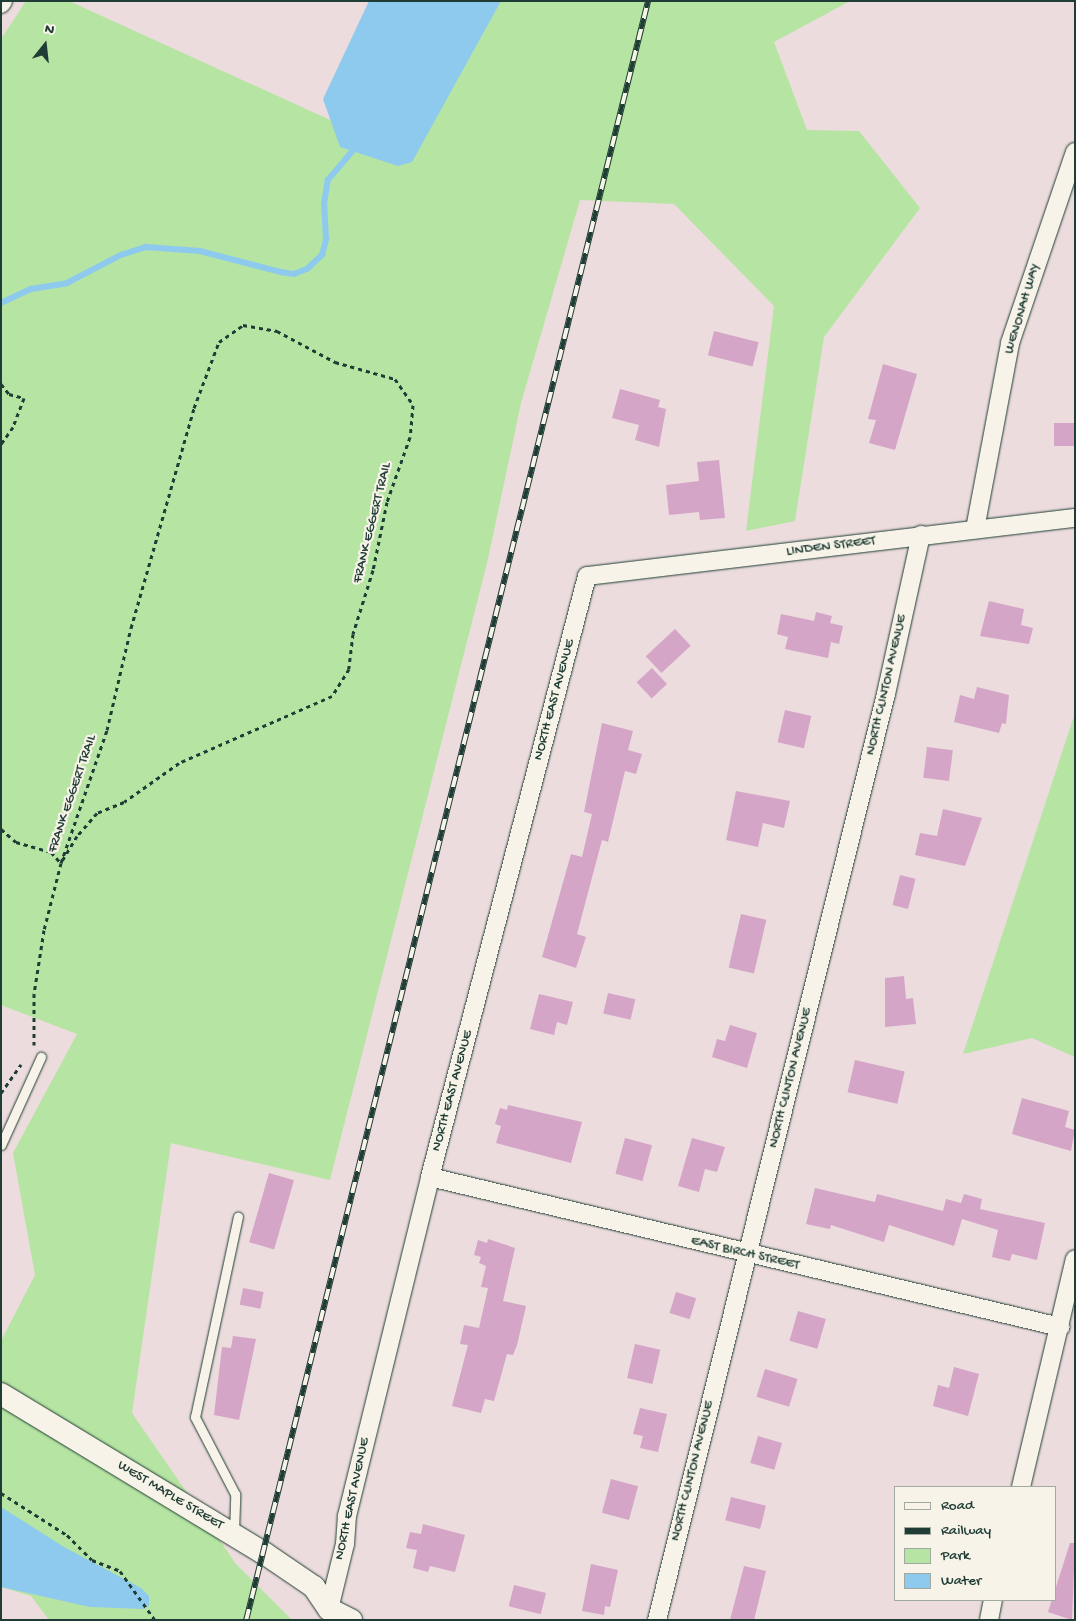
<!DOCTYPE html>
<style>
body{margin:0}
#map{position:relative;width:1076px;height:1621px;overflow:hidden;background:#ecdcde;font-family:"Gochi Hand",sans-serif}
div>[style]{position:absolute}
[style*='--x']{left:calc(var(--x)*1px);top:calc(var(--y)*1px);width:calc(var(--w)*1px);rotate:calc(var(--a)*1deg)}
.green>*{inset:0;background:#b6e4a3}
.water>*{inset:0;background:#8ecaee}
.stream>*{height:5.5px;margin:-2.75px;padding:0 2.75px;transform-origin:2.75px;border-radius:2.75px;background:#8ecaee}
.building>*{inset:0;background:#d4a5c6;transform-origin:0 0}
.path>*{height:3px;margin-top:-1.5px;transform-origin:0;background:repeating-linear-gradient(90deg,#1f3d34 0 4px,transparent 0 8px)}
.roads{filter:drop-shadow(0 0 1px #1f3d34) drop-shadow(0 0 1px #1f3d34)}
.service>*{height:9px;margin:-4.5px;padding:0 4.5px;transform-origin:4.5px;border-radius:4.5px;background:#f7f3e8}
.minor>*{height:18px;margin:-9px;padding:0 9px;transform-origin:9px;border-radius:9px;background:#f7f3e8}
.tertiary>*{height:22px;margin:-11px;padding:0 11px;transform-origin:11px;border-radius:11px;background:#f7f3e8}
.rail>*{height:5.5px;margin-top:-2.75px;transform-origin:0;background:repeating-linear-gradient(90deg,#f7f3e8 0 11px,#1f3d34 0 22px);box-sizing:border-box;border-block:1px solid #1f3d34}
span{translate:-50% -50%;white-space:nowrap;text-align:center;line-height:1.15;-webkit-text-stroke:4.5px #f7f3e8;paint-order:stroke}
.street-label{font-size:14px;color:#1f3d34}
.frame{position:absolute;inset:0;border:2px solid #1f3d34;pointer-events:none}
.legend{position:absolute;left:894px;top:1486px;width:162px;height:115px;box-sizing:border-box;background:#f7f3e8;border:1px solid #a1aaa0;margin:0;padding:6px 9px;list-style:none;font-size:15px;color:#1f3d34}
.legend li{display:flex;align-items:center;gap:10px;height:25px}
.legend b{width:25px;border:1px solid #a1aaa0}
.north{position:absolute;left:20px;top:20px;width:50px;height:50px;-webkit-text-stroke:4px #f7f3e8;paint-order:stroke;rotate:16deg;font-size:14px;font-weight:700;line-height:20px;text-align:center;color:#1f3d34}
.north::after{content:'';display:block;margin:auto;width:18px;height:22px;background:#1f3d34;clip-path:polygon(50% 0,100% 100%,50% 72%,0 100%)}
</style>
<div id="map">
<div class="green">
<i style="clip-path:polygon(26px 1px,69px 1px,350px 129px,453px 1px,850px 1px,774px 42px,807px 130px,859px 131px,920px 208px,824px 337px,795px 521px,746px 531px,774px 306px,674px 204px,580px 200px,521px 403px,488px 559px,330px 1180px,171px 1143px,132px 1413px,236px 1564px,292px 1620px,49px 1620px,31px 1596px,1px 1587px,1px 1341px,35px 1275px,13px 1153px,77px 1034px,1px 1005px,1px 39px)"></i>
<i style="clip-path:polygon(1075px 713px,1075px 1057px,1032px 1038px,963px 1054px)"></i>
</div>
<div class="water">
<i style="clip-path:polygon(369px 1px,501px 1px,412px 162px,398px 166px,340px 147px,323px 99px)"></i>
<i style="clip-path:polygon(1px 1507px,64px 1547px,141px 1588px,149px 1596px,149px 1605px,145px 1609px,90px 1607px,1px 1587px)"></i>
</div>
<div class="stream">
<i style="--x:1;--y:303;--w:33;--a:-25"></i>
<i style="--x:31;--y:289;--w:36;--a:-9"></i>
<i style="--x:67;--y:283;--w:61;--a:-27.4"></i>
<i style="--x:121;--y:255;--w:26;--a:-18"></i>
<i style="--x:146;--y:247;--w:54;--a:4.2"></i>
<i style="--x:200;--y:251;--w:84;--a:14.5"></i>
<i style="--x:281;--y:272;--w:13;--a:9"></i>
<i style="--x:294;--y:274;--w:14;--a:-21"></i>
<i style="--x:307;--y:269;--w:21;--a:-43"></i>
<i style="--x:322;--y:255;--w:16;--a:-75"></i>
<i style="--x:326;--y:240;--w:36;--a:-93"></i>
<i style="--x:324;--y:204;--w:24;--a:-81"></i>
<i style="--x:328;--y:180;--w:43;--a:-49.7"></i>
</div>
<div class="building">
<i style="left:714px;top:331px;width:46px;height:25px;rotate:14deg"></i>
<i style="clip-path:polygon(883px 364px,917px 374px,895px 450px,869px 443px,876px 420px,868px 419px)"></i>
<i style="clip-path:polygon(620px 389px,660px 400px,658px 407px,666px 409px,659px 447px,635px 440px,639px 425px,612px 418px)"></i>
<i style="left:1054px;top:423px;width:21px;height:23px"></i>
<i style="clip-path:polygon(719px 460px,725px 518px,700px 520px,699px 512px,669px 515px,666px 485px,699px 481px,697px 462px)"></i>
<i style="clip-path:polygon(989px 601px,1024px 609px,1021px 625px,1033px 628px,1029px 644px,980px 636px)"></i>
<i style="clip-path:polygon(816px 612px,832px 616px,830px 623px,843px 626px,839px 644px,831px 642px,828px 658px,785px 649px,788px 637px,777px 634px,781px 614px,814px 621px)"></i>
<i style="left:675px;top:629px;width:23px;height:40px;rotate:47deg"></i>
<i style="left:652px;top:668px;width:22px;height:21px;rotate:47deg"></i>
<i style="clip-path:polygon(977px 687px,1009px 695px,1006px 724px,1002px 723px,999px 733px,954px 722px,960px 695px,974px 699px)"></i>
<i style="left:785px;top:710px;width:27px;height:33px;rotate:13deg"></i>
<i style="clip-path:polygon(602px 723px,633px 731px,628px 750px,642px 754px,636px 774px,625px 771px,608px 842px,602px 840px,577px 934px,586px 937px,576px 968px,542px 957px,571px 854px,582px 857px,592px 814px,584px 812px)"></i>
<i style="left:927px;top:747px;width:26px;height:31px;rotate:7deg"></i>
<i style="clip-path:polygon(736px 791px,790px 801px,784px 828px,763px 823px,758px 847px,726px 840px)"></i>
<i style="clip-path:polygon(943px 809px,982px 818px,965px 866px,915px 855px,920px 833px,937px 836px)"></i>
<i style="left:900px;top:875px;width:16px;height:31px;rotate:14deg"></i>
<i style="left:741px;top:914px;width:26px;height:55px;rotate:13deg"></i>
<i style="clip-path:polygon(904px 976px,906px 999px,913px 998px,916px 1024px,885px 1027px,885px 978px)"></i>
<i style="left:608px;top:993px;width:28px;height:21px;rotate:13deg"></i>
<i style="clip-path:polygon(539px 994px,573px 1002px,567px 1025px,557px 1022px,554px 1035px,530px 1029px)"></i>
<i style="clip-path:polygon(730px 1025px,757px 1033px,747px 1068px,712px 1057px,717px 1039px,725px 1041px)"></i>
<i style="left:855px;top:1060px;width:51px;height:33px;rotate:13deg"></i>
<i style="clip-path:polygon(1022px 1098px,1069px 1111px,1065px 1127px,1075px 1130px,1071px 1151px,1012px 1134px)"></i>
<i style="clip-path:polygon(508px 1105px,582px 1122px,571px 1163px,496px 1143px,501px 1126px,495px 1124px,500px 1108px,507px 1110px)"></i>
<i style="left:625px;top:1138px;width:28px;height:37px;rotate:15deg"></i>
<i style="clip-path:polygon(692px 1138px,725px 1147px,717px 1172px,705px 1169px,699px 1192px,678px 1186px)"></i>
<i style="left:269px;top:1173px;width:26px;height:72px;rotate:16deg"></i>
<i style="clip-path:polygon(815px 1188px,875px 1202px,877px 1194px,943px 1211px,946px 1199px,961px 1203px,964px 1194px,982px 1199px,980px 1209px,1045px 1223px,1037px 1260px,1012px 1254px,1010px 1261px,992px 1257px,998px 1230px,962px 1219px,954px 1246px,889px 1225px,884px 1242px,831px 1225px,830px 1229px,806px 1224px)"></i>
<i style="clip-path:polygon(488px 1239px,515px 1248px,503px 1301px,526px 1306px,517px 1345px,513px 1355px,507px 1354px,494px 1401px,485px 1399px,481px 1413px,452px 1406px,468px 1345px,460px 1344px,464px 1325px,479px 1328px,488px 1288px,481px 1287px,486px 1266px,479px 1263px,481px 1257px,474px 1255px,478px 1240px,487px 1243px)"></i>
<i style="left:243px;top:1288px;width:21px;height:17px;rotate:11deg"></i>
<i style="left:676px;top:1292px;width:21px;height:22px;rotate:17deg"></i>
<i style="left:798px;top:1311px;width:29px;height:31px;rotate:16deg"></i>
<i style="clip-path:polygon(233px 1336px,256px 1339px,239px 1420px,214px 1415px,222px 1347px,231px 1348px)"></i>
<i style="left:635px;top:1344px;width:26px;height:35px;rotate:13deg"></i>
<i style="clip-path:polygon(954px 1367px,979px 1374px,968px 1416px,933px 1406px,938px 1385px,949px 1388px)"></i>
<i style="left:765px;top:1369px;width:34px;height:29px;rotate:17deg"></i>
<i style="clip-path:polygon(640px 1408px,667px 1414px,658px 1452px,640px 1448px,643px 1436px,633px 1434px)"></i>
<i style="left:758px;top:1436px;width:25px;height:28px;rotate:16deg"></i>
<i style="left:611px;top:1479px;width:28px;height:35px;rotate:15deg"></i>
<i style="left:731px;top:1497px;width:36px;height:24px;rotate:14deg"></i>
<i style="clip-path:polygon(423px 1524px,465px 1535px,455px 1572px,430px 1566px,428px 1572px,413px 1568px,417px 1550px,406px 1548px,410px 1532px,421px 1534px)"></i>
<i style="clip-path:polygon(1070px 1543px,1075px 1543px,1072px 1620px,1048px 1612px)"></i>
<i style="clip-path:polygon(591px 1564px,618px 1570px,610px 1607px,605px 1606px,604px 1615px,582px 1611px)"></i>
<i style="clip-path:polygon(744px 1566px,766px 1571px,754px 1620px,730px 1620px)"></i>
<i style="left:514px;top:1585px;width:33px;height:22px;rotate:14deg"></i>
</div>
<div class="path">
<i style="--x:243;--y:325;--w:35;--a:10"></i>
<i style="--x:277;--y:331;--w:66;--a:28.1"></i>
<i style="--x:335;--y:362;--w:62;--a:15.8"></i>
<i style="--x:395;--y:379;--w:32;--a:55"></i>
<i style="--x:413;--y:405;--w:32;--a:95"></i>
<i style="--x:410;--y:437;--w:69;--a:109.5"></i>
<i style="--x:387;--y:502;--w:69;--a:101.6"></i>
<i style="--x:373;--y:570;--w:67;--a:107.4"></i>
<i style="--x:353;--y:634;--w:35;--a:97"></i>
<i style="--x:349;--y:669;--w:32;--a:122"></i>
<i style="--x:332;--y:696;--w:167;--a:156.4"></i>
<i style="--x:179;--y:763;--w:67;--a:144.7"></i>
<i style="--x:124;--y:802;--w:29;--a:158"></i>
<i style="--x:97;--y:813;--w:30;--a:131"></i>
<i style="--x:77;--y:836;--w:31;--a:121"></i>
<i style="--x:61;--y:863;--w:141;--a:-70.9"></i>
<i style="--x:107;--y:730;--w:105;--a:-76.8"></i>
<i style="--x:131;--y:628;--w:229;--a:-74"></i>
<i style="--x:194;--y:408;--w:71;--a:-69.3"></i>
<i style="--x:219;--y:342;--w:29;--a:-35"></i>
<i style="--x:1;--y:384;--w:13;--a:51"></i>
<i style="--x:9;--y:394;--w:16;--a:15"></i>
<i style="--x:24;--y:398;--w:31;--a:111"></i>
<i style="--x:13;--y:427;--w:21;--a:125"></i>
<i style="--x:1;--y:829;--w:20;--a:41"></i>
<i style="--x:16;--y:842;--w:36;--a:16"></i>
<i style="--x:51;--y:852;--w:15;--a:48"></i>
<i style="--x:61;--y:863;--w:69;--a:104.2"></i>
<i style="--x:44;--y:930;--w:65;--a:98.9"></i>
<i style="--x:34;--y:994;--w:51;--a:90"></i>
<i style="--x:1;--y:1093;--w:35;--a:-55"></i>
<i style="--x:1;--y:1493;--w:78;--a:32.5"></i>
<i style="--x:67;--y:1535;--w:35;--a:45"></i>
<i style="--x:92;--y:1560;--w:30;--a:21"></i>
<i style="--x:120;--y:1571;--w:60;--a:54.5"></i>
</div>
<div class="roads">
<div class="service">
<i style="--x:1;--y:1145;--w:97;--a:-65.6"></i>
<i style="--x:234;--y:1532;--w:38;--a:-88"></i>
<i style="--x:235;--y:1494;--w:87;--a:-117.5"></i>
<i style="--x:195;--y:1417;--w:205;--a:-77.9"></i>
</div>
<div class="minor">
<i style="--x:1;--y:4;--w:4;--a:-56"></i>
<i style="--x:975;--y:529;--w:189;--a:-79.3"></i>
<i style="--x:1010;--y:343;--w:202;--a:-71.2"></i>
<i style="--x:430;--y:1177;--w:648;--a:13.39"></i>
<i style="--x:1021;--y:1487;--w:234;--a:-76.7"></i>
<i style="--x:329;--y:1609;--w:67;--a:-76.2"></i>
<i style="--x:345;--y:1544;--w:28;--a:-86"></i>
<i style="--x:347;--y:1516;--w:349;--a:-76.2"></i>
<i style="--x:430;--y:1177;--w:621;--a:-75.36"></i>
<i style="--x:587;--y:576;--w:491;--a:-6.8"></i>
<i style="--x:657;--y:1620;--w:954;--a:-76.11"></i>
<i style="--x:886;--y:694;--w:163;--a:-77.6"></i>
<i style="--x:989;--y:1620;--w:20;--a:-79"></i>
</div>
<div class="tertiary">
<i style="--x:1;--y:1394;--w:307;--a:31.2"></i>
<i style="--x:264;--y:1553;--w:60;--a:34.2"></i>
<i style="--x:314;--y:1587;--w:27;--a:56"></i>
<i style="--x:329;--y:1609;--w:25;--a:27"></i>
</div>
</div>
<div class="rail">
<i style="--x:246;--y:1620;--w:1668;--a:-76.06"></i>
</div>
<div class="street-label">
<span style="left:1023px;top:309px;rotate:-73deg">WENONAH WAY</span>
<span style="left:373px;top:523px;rotate:-76deg">FRANK EGGERT TRAIL</span>
<span style="left:831px;top:547px;rotate:-7deg">LINDEN STREET</span>
<span style="left:887px;top:685px;rotate:-77deg">NORTH CLINTON AVENUE</span>
<span style="left:555px;top:700px;rotate:-75deg">NORTH EAST AVENUE</span>
<span style="left:73px;top:794px;rotate:-71deg">FRANK EGGERT TRAIL</span>
<span style="left:791px;top:1078px;rotate:-76deg">NORTH CLINTON AVENUE</span>
<span style="left:453px;top:1091px;rotate:-75deg">NORTH EAST AVENUE</span>
<span style="left:745px;top:1254px;rotate:13deg">EAST BIRCH STREET</span>
<span style="left:693px;top:1471px;rotate:-76deg">NORTH CLINTON AVENUE</span>
<span style="left:170px;top:1496px;rotate:31deg">WEST MAPLE STREET</span>
<span style="left:353px;top:1499px;rotate:-78deg">NORTH EAST AVENUE</span>
</div>
<div class="frame"></div>
<ul class="legend">
<li><b style="height:6px;background:#f7f3e8"></b>Road</li>
<li><b style="height:6px;background:#1f3d34"></b>Railway</li>
<li><b style="height:14px;background:#b6e4a3"></b>Park</li>
<li><b style="height:14px;background:#8ecaee"></b>Water</li>
</ul>
<div class="north">N</div>
</div>
